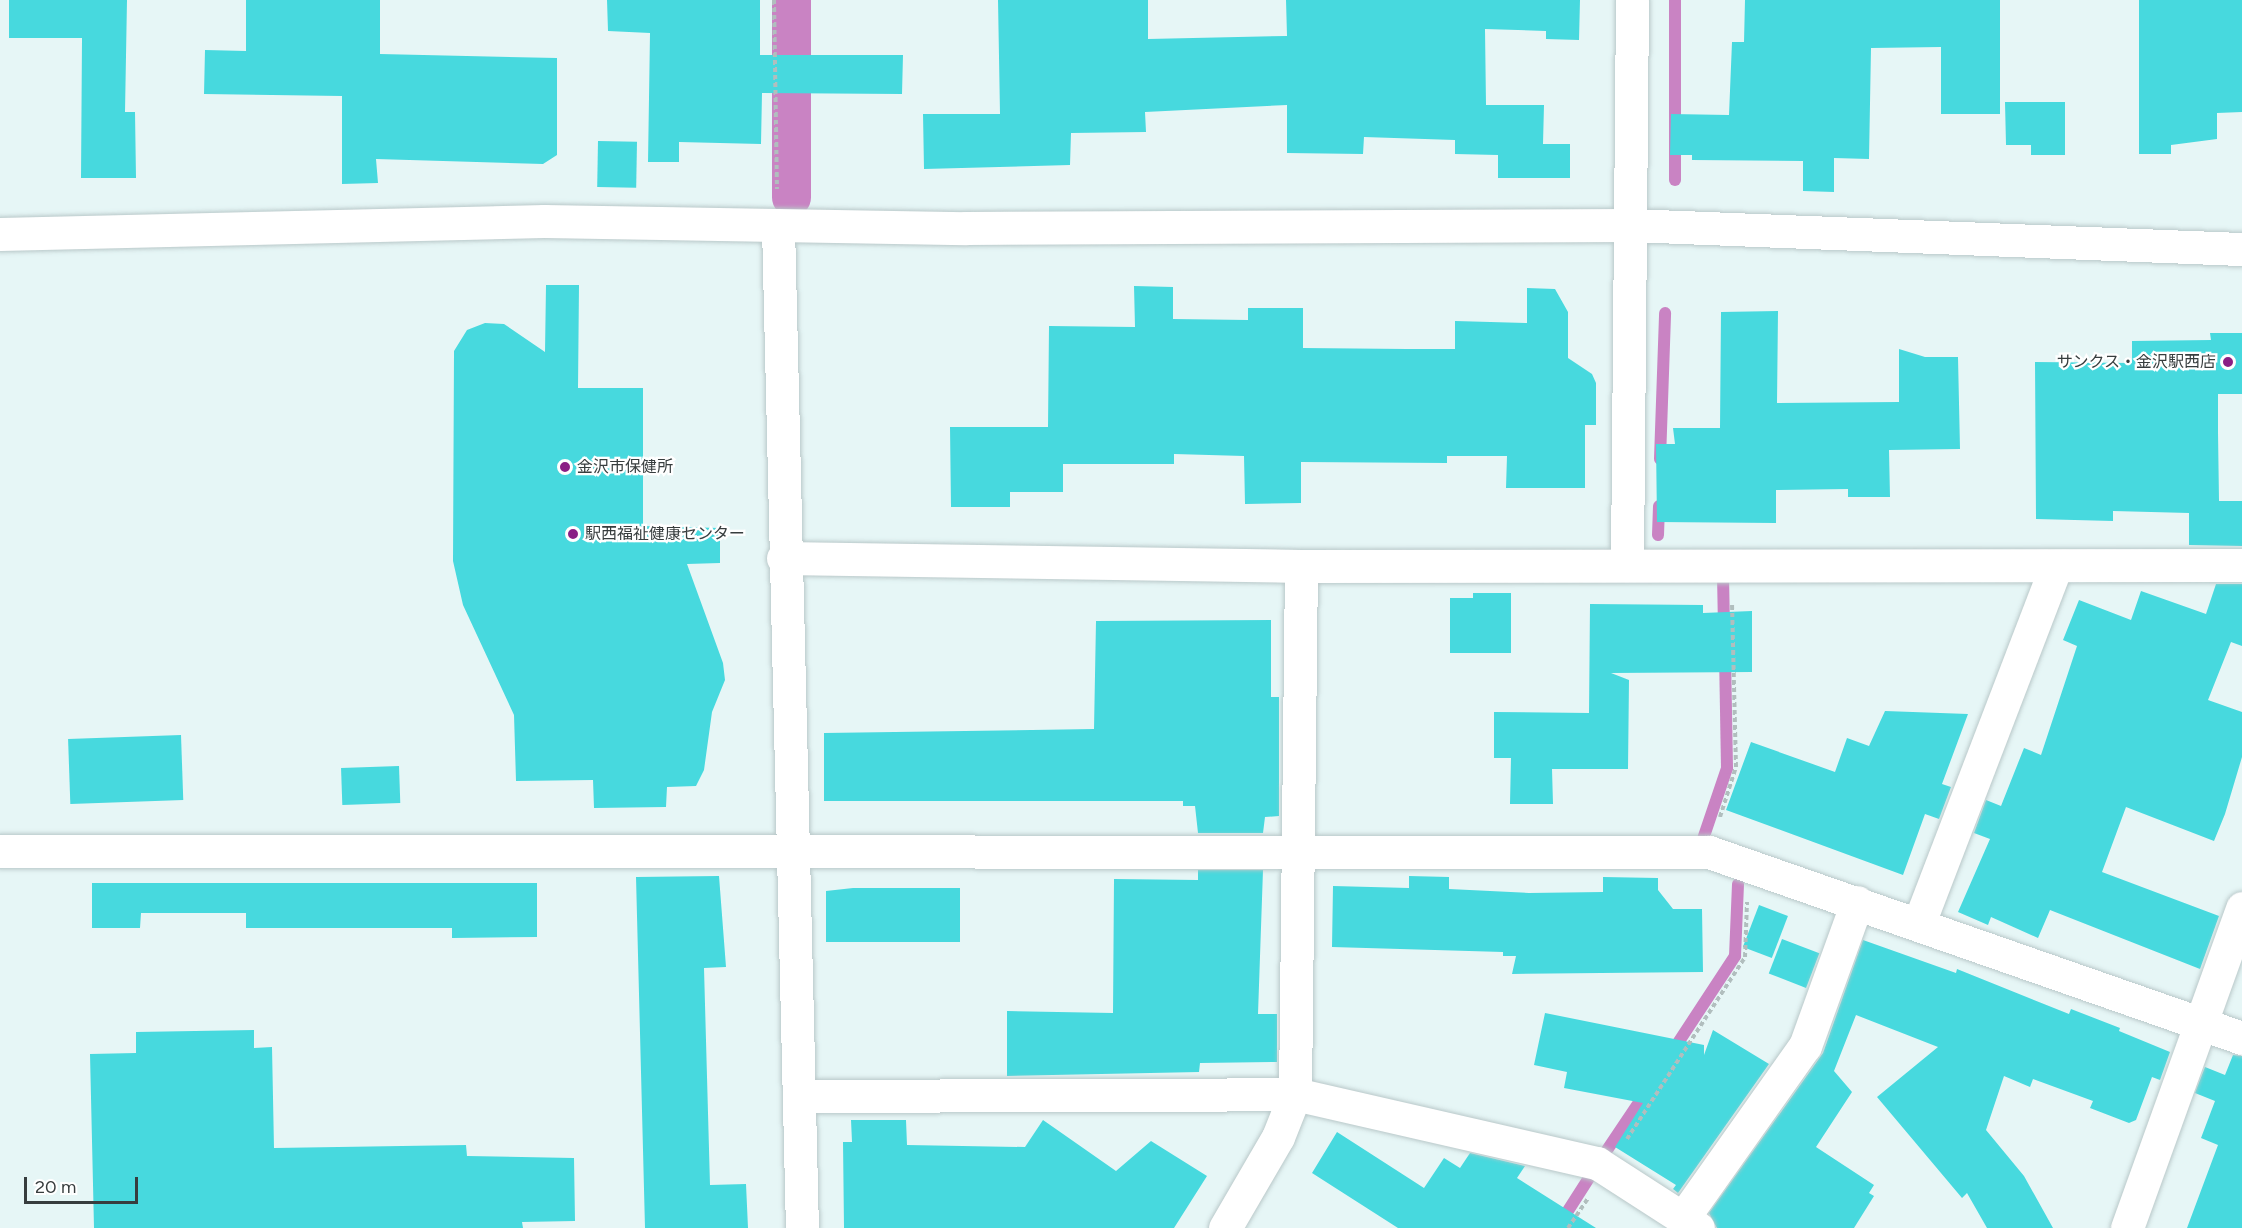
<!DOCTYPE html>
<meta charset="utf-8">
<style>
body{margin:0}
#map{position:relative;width:2242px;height:1228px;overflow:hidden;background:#e6f6f6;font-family:Figtree,"Noto Sans JP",sans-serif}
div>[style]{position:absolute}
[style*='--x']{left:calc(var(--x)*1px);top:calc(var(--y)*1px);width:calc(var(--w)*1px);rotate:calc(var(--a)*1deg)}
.stream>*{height:12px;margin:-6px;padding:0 6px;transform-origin:6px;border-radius:6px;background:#c983c3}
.canal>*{height:39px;margin:-19.5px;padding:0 19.5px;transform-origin:19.5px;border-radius:19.5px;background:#c983c3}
.building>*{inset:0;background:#47d9de;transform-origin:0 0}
.path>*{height:4px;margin-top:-2px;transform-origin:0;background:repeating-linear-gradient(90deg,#b1bebe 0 4.5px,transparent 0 7.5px)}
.roads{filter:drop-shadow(0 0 2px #b9c8c9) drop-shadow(0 0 2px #b9c8c9)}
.minor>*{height:33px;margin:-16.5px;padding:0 16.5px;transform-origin:16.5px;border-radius:16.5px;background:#fff}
.dots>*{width:16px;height:16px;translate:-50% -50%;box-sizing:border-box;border:3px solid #fff;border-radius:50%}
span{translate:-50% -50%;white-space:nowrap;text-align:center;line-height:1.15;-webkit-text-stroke:4.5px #fff;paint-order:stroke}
.poi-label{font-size:16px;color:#373d3e}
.right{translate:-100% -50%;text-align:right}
.left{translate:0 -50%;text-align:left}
.scale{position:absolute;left:24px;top:1177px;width:114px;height:27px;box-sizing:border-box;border:3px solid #373d3e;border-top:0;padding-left:8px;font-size:18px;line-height:21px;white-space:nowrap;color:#373d3e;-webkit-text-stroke:4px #fff;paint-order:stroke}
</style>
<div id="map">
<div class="stream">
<i style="--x:1675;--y:180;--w:180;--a:-90"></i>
<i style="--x:1660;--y:459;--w:146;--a:-88"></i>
<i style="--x:1658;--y:535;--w:29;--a:-88"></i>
<i style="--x:1723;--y:575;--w:51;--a:88.9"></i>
<i style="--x:1702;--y:842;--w:78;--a:-71.3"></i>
<i style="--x:1727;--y:768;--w:113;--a:-91"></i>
<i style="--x:1672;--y:1052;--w:115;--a:-56.7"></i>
<i style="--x:1735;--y:956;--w:72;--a:-87.6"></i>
<i style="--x:1605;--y:1153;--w:77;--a:-56.1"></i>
<i style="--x:1557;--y:1228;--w:59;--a:-57.4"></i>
</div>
<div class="canal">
<i style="--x:791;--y:0;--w:197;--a:90"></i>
</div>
<div class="building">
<i style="clip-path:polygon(9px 0,127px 0,125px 112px,135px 112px,136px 178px,81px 178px,82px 38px,9px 38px)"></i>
<i style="clip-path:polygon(246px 0,380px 0,380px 54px,557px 58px,557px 155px,543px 164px,376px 159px,378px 183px,342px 184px,342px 96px,204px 94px,205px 50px,246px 51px)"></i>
<i style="clip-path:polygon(607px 0,760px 0,760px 55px,903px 55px,902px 94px,762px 93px,761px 144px,679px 142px,679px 162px,648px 162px,650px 33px,608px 31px)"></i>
<i style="clip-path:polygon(998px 0,1148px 0,1148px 39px,1287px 36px,1286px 0,1580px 0,1579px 40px,1546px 39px,1546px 31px,1485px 29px,1486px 105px,1544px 105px,1543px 144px,1570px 144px,1570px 178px,1498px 178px,1498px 155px,1455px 154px,1455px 140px,1364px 137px,1363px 154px,1287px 153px,1287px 105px,1145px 112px,1146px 132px,1071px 133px,1070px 165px,924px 169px,923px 114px,1000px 114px)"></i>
<i style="clip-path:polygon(1745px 0,2000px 0,2000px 114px,1941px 114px,1941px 47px,1871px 48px,1869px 159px,1834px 158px,1834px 192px,1803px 191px,1803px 161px,1692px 160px,1692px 155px,1670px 155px,1671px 114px,1729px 115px,1732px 42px,1744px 42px)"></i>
<i style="clip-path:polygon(2139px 0,2242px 0,2242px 112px,2217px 113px,2217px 139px,2171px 145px,2171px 154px,2139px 154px)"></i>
<i style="clip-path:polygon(2005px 102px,2065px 102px,2065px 155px,2031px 155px,2031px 145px,2006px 145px)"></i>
<i style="left:598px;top:141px;width:39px;height:46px;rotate:1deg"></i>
<i style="clip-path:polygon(546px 285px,579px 285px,578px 388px,643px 388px,643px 526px,720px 528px,720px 563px,687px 564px,723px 663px,725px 680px,712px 712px,704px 770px,696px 786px,667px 787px,666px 807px,594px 808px,593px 780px,516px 781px,514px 715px,463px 605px,453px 561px,454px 351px,467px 330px,485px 323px,504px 324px,545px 352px)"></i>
<i style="clip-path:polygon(1134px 286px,1173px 287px,1173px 319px,1248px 320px,1248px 308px,1303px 308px,1303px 348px,1407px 349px,1455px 349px,1455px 321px,1527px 323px,1527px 288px,1555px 289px,1568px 312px,1568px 358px,1592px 374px,1596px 383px,1596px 425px,1585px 425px,1585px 488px,1506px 488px,1507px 456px,1447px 456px,1447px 463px,1301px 462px,1301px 503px,1245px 504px,1244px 456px,1174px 454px,1174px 464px,1063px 464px,1063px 492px,1010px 492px,1010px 507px,951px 507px,950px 427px,1048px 427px,1049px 326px,1135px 327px)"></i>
<i style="clip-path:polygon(1778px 311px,1777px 403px,1899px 402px,1899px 349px,1925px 357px,1958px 357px,1960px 449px,1889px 450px,1890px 497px,1848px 497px,1848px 489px,1776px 490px,1776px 523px,1657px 522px,1656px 444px,1675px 444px,1673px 428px,1720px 428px,1721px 312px)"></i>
<i style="clip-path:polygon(2210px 333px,2242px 333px,2242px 394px,2218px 394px,2218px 432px,2219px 501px,2242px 501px,2242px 546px,2189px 545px,2189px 513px,2113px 511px,2113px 521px,2036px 519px,2035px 362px,2132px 363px,2132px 341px,2211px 340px)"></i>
<i style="clip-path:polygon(2216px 584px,2242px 584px,2242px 646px,2231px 642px,2208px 700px,2242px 712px,2242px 757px,2225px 814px,2214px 841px,2126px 807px,2102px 872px,2219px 916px,2200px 969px,2050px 910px,2038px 938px,1991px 917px,1988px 925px,1958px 912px,1990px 839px,1974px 833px,1986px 800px,2001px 806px,2024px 748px,2041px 755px,2077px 646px,2063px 640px,2079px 600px,2131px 620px,2141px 591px,2206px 614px)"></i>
<i style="clip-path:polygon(1473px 593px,1511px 593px,1511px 653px,1450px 653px,1450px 598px,1473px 598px)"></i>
<i style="clip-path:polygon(1590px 604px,1703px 605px,1703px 613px,1752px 611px,1752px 672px,1611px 673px,1629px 680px,1628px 769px,1552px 769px,1553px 804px,1510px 804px,1511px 758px,1494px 758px,1494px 712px,1589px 713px)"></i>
<i style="clip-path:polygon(1271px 620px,1271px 697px,1279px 697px,1279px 816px,1265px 817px,1263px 833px,1198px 833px,1195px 806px,1183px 806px,1183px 801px,824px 801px,824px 733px,1094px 729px,1096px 621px)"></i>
<i style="clip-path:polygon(1885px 711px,1968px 714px,1942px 784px,1951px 787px,1939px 819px,1925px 814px,1903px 875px,1726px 810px,1751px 742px,1835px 772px,1847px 738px,1869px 746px)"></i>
<i style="left:181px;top:735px;width:65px;height:113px;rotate:88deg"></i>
<i style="left:399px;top:766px;width:37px;height:58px;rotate:88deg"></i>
<i style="clip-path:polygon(1198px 870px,1263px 870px,1258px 1014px,1277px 1014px,1277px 1062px,1200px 1063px,1199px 1072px,1007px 1076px,1007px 1011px,1113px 1013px,1114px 879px,1198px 880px)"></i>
<i style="clip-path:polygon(719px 876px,726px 967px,704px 968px,710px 1185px,746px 1184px,748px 1228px,645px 1228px,636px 877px)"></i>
<i style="clip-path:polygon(1409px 876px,1449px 877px,1449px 889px,1529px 893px,1603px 892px,1603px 877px,1658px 878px,1658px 890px,1673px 909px,1702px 909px,1703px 972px,1512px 974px,1516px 956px,1503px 956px,1503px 952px,1332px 947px,1333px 886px,1409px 888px)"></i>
<i style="clip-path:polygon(92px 883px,537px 883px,537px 937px,452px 938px,452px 928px,246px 928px,246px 913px,141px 913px,140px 928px,92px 928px)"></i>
<i style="clip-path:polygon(853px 888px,960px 888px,960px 942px,826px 942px,826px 891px)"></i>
<i style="left:1759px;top:905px;width:31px;height:45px;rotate:21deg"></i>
<i style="left:1782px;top:939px;width:40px;height:37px;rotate:21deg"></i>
<i style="clip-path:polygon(1863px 940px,1956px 973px,1957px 969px,2069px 1014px,2071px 1009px,2120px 1028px,2119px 1031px,2170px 1052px,2160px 1080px,2152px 1077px,2136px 1120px,2129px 1123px,2090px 1108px,2093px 1101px,2033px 1079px,2030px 1087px,2004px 1076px,1986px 1130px,2024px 1176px,2053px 1228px,1987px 1228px,1967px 1193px,1962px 1198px,1877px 1097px,1938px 1047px,1856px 1015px,1834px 1071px,1852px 1092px,1816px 1147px,1874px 1185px,1869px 1193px,1874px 1196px,1854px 1228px,1717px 1228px,1709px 1213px,1823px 1053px)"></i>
<i style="clip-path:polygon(1545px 1013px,1704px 1045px,1704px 1055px,1713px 1030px,1769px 1064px,1678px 1193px,1673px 1189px,1676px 1185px,1615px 1147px,1643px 1103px,1564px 1088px,1567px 1072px,1534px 1065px)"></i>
<i style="clip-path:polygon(254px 1030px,254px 1048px,272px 1047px,274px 1148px,466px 1145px,467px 1156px,574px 1158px,575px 1221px,522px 1222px,523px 1228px,94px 1228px,90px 1054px,136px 1053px,136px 1032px)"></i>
<i style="clip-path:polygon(2233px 1055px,2242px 1056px,2242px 1228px,2187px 1228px,2218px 1145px,2201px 1138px,2215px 1101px,2195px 1093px,2205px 1067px,2225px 1075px)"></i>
<i style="clip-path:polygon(851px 1120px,906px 1120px,907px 1145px,1025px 1147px,1043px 1120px,1116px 1171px,1151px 1141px,1207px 1176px,1174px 1228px,844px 1228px,843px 1142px,852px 1142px)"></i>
<i style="clip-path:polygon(1337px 1132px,1424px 1188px,1444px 1158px,1460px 1168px,1470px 1153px,1525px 1166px,1517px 1178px,1596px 1228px,1398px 1228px,1312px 1173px)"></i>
</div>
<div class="path">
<i style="--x:774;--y:0;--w:189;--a:89.1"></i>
<i style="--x:1720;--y:817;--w:52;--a:-72.3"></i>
<i style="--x:1736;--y:767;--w:165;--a:-91.4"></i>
<i style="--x:1627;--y:1139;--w:217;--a:-57"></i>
<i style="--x:1745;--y:957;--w:55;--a:-87.9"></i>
<i style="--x:1568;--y:1228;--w:36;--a:-56"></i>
</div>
<div class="roads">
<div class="minor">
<i style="--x:778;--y:226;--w:1002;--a:88.63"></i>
<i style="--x:0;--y:234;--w:544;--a:-1.37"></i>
<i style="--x:544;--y:221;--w:422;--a:1"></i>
<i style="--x:966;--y:228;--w:664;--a:-0.26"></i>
<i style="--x:1630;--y:225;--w:612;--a:2.25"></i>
<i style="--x:783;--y:558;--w:518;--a:0.88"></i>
<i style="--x:1301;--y:566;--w:941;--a:-0.06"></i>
<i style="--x:1627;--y:563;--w:563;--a:-89.49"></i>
<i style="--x:0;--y:851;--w:1709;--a:0.03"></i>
<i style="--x:1709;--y:852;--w:565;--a:19.24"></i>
<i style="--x:1919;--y:923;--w:380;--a:-69"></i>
<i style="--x:799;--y:1096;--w:496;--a:-0.2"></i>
<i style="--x:1295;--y:1094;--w:310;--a:12.9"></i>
<i style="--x:1597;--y:1163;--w:120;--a:32.8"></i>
<i style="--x:1683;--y:1218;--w:211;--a:-54.7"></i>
<i style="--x:1805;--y:1046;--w:153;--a:-70.1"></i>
<i style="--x:1225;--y:1228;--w:105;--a:-59.8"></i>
<i style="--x:1278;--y:1137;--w:46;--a:-68.4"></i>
<i style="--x:1295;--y:1094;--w:528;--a:-89.35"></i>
<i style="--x:2127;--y:1228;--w:340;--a:-70.2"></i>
</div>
</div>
<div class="dots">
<i style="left:2228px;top:362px;background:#8a1f85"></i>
<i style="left:565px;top:467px;background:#8a1f85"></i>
<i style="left:573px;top:534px;background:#8a1f85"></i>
</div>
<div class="poi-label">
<span class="right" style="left:2216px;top:362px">サンクス・金沢駅西店</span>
<span class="left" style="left:577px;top:467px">金沢市保健所</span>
<span class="left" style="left:585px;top:534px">駅西福祉健康センター</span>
</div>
<div class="scale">20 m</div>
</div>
